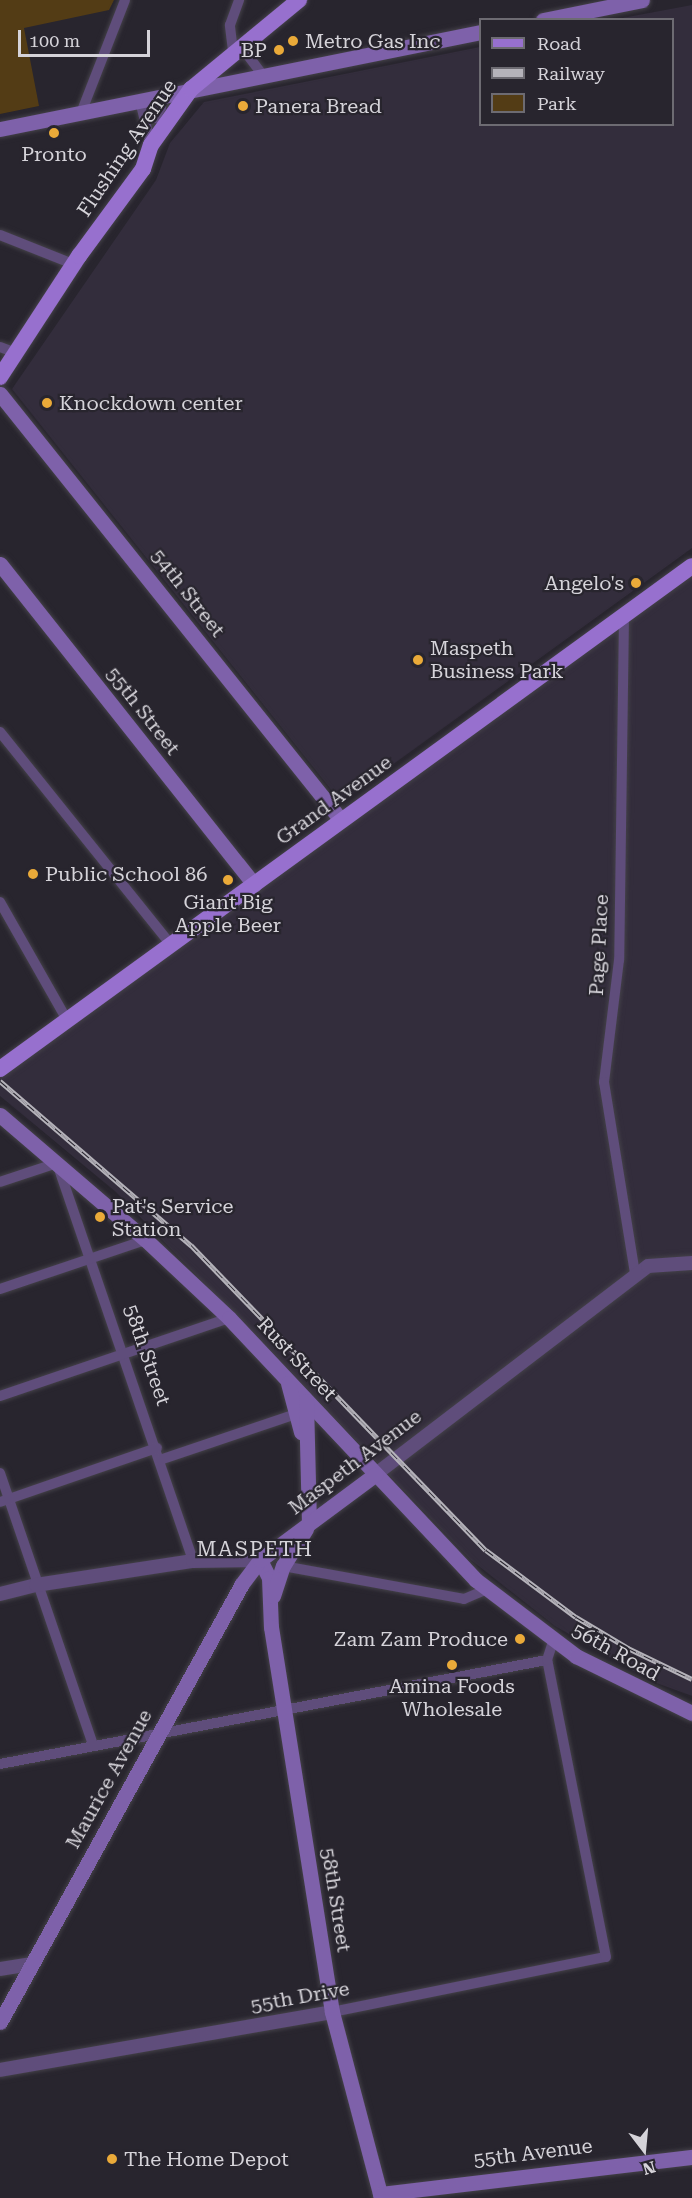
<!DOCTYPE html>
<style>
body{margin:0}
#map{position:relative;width:692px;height:2198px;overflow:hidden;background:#28252e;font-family:"Roboto Serif",serif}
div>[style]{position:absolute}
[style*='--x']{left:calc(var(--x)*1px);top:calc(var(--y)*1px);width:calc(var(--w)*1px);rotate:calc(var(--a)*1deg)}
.built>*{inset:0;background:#332d3c}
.green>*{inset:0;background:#533c15}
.roads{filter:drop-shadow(0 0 2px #444149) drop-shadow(0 0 2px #444149)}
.pedestrian>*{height:8px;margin:-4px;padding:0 4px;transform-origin:4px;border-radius:4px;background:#5f4d7b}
.minor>*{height:10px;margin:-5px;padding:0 5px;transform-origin:5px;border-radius:5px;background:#5f4d7b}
.tertiary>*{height:14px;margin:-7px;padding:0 7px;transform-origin:7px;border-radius:7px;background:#5f4d7b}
.secondary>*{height:15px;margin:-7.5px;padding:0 7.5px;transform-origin:7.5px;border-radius:7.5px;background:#7e61aa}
.primary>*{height:16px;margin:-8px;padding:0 8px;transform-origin:8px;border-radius:8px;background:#9770ce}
.rail>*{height:5px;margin-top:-2.5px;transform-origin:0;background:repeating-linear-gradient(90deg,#28252e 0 9px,#b5b3ba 0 18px);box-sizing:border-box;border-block:2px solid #b5b3ba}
.dots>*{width:16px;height:16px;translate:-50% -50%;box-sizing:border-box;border:3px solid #28252e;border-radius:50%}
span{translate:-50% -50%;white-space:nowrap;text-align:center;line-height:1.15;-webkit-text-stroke:4.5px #28252e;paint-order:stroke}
.poi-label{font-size:20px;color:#d5d3d9}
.left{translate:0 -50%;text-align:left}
.right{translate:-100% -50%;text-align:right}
.street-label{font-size:20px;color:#d5d3d9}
.neighbourhood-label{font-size:21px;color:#d5d3d9;letter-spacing:1.5px}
.legend{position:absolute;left:479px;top:18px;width:195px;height:108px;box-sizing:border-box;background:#28252e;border:2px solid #6d6b72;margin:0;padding:8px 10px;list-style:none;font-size:18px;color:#d5d3d9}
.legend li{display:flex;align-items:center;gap:12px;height:30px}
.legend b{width:30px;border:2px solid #6d6b72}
.north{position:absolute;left:614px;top:2120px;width:60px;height:60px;-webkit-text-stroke:4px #28252e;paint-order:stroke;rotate:164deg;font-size:16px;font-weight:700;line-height:24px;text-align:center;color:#d5d3d9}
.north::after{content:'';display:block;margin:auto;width:21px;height:27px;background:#d5d3d9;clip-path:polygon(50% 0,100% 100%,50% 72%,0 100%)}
.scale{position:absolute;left:18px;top:30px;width:132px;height:27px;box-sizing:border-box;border:3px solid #d5d3d9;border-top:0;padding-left:8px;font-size:18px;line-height:21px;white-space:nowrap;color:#d5d3d9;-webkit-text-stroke:4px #28252e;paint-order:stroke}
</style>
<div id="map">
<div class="built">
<i style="clip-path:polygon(692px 5px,692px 548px,341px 802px,12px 389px,156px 180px,170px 143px,204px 102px,480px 47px,480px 124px,672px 124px,672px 20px,617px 19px)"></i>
<i style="clip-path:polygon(692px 566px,692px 1696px,651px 1681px,555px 1626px,471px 1560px,116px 1192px,0 1096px,0 1069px)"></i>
</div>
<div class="green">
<i style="clip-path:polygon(0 0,114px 0,109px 10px,24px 28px,39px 106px,0 114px)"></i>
</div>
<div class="roads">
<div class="pedestrian">
<i style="--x:162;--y:108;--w:13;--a:122"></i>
<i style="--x:155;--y:119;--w:3;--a:180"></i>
<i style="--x:152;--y:119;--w:10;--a:-90"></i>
<i style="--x:152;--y:109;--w:10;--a:-6"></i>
</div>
<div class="minor">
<i style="--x:240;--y:45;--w:38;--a:53"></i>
<i style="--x:233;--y:51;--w:26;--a:-97"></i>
<i style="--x:230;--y:25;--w:27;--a:-70"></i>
<i style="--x:140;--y:101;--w:45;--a:76"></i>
<i style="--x:81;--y:113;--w:121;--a:-68.7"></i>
<i style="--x:0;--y:235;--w:79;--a:21.7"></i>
<i style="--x:0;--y:347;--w:15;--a:20"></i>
<i style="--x:624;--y:616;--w:344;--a:90.8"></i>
<i style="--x:619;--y:960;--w:123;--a:97"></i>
<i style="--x:604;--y:1082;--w:194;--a:80.8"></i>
<i style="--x:0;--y:732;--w:273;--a:51.2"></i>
<i style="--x:0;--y:902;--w:136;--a:60.4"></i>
<i style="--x:0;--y:1182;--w:60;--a:-18.4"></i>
<i style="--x:57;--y:1163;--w:421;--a:71.1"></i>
<i style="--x:0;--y:1289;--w:154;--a:-18.6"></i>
<i style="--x:0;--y:1396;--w:242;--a:-18.8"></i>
<i style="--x:160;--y:1460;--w:144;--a:-18.7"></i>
<i style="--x:0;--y:1473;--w:287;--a:71.1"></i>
<i style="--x:0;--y:1502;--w:166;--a:-19"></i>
<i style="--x:283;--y:1566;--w:184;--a:10.3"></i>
<i style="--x:464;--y:1599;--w:25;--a:-23"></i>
<i style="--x:0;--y:1764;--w:557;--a:-10.77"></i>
<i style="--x:332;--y:2012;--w:279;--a:-11.4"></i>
<i style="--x:606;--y:1957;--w:303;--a:-101.2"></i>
<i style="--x:547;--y:1660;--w:19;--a:-72"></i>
</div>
<div class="tertiary">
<i style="--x:376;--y:1474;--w:342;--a:-37.4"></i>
<i style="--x:648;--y:1266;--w:44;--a:-3.9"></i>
<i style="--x:0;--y:1594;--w:37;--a:-14"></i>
<i style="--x:36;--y:1585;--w:159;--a:-8.7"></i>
<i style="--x:193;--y:1561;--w:67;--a:-0.9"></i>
<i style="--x:0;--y:1969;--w:32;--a:-9"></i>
<i style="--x:0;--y:2070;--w:337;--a:-9.9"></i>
</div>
<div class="secondary">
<i style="--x:543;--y:20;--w:101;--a:-11.4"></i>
<i style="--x:0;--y:129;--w:490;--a:-11.4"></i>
<i style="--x:0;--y:394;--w:546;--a:51.32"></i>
<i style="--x:0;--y:564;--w:409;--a:51.6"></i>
<i style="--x:0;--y:1115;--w:192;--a:40.6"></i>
<i style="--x:146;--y:1240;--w:114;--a:43.2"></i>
<i style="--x:229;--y:1318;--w:360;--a:46.7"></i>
<i style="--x:476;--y:1580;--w:126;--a:37.2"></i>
<i style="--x:576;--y:1656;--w:129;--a:26.2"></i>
<i style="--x:288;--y:1383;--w:51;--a:75.1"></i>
<i style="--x:306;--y:1401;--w:121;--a:88.6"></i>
<i style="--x:260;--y:1560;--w:20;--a:63"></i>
<i style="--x:269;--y:1578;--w:49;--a:87.7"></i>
<i style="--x:271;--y:1627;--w:390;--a:81"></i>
<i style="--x:332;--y:2012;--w:192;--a:75.2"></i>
<i style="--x:273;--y:1596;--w:32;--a:-72"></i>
<i style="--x:283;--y:1566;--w:44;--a:-58.1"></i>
<i style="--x:0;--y:2022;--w:499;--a:-61.1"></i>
<i style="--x:241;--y:1585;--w:31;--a:-53"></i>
<i style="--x:260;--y:1560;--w:144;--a:-36.6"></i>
<i style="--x:380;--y:2194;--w:314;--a:-6.8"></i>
</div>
<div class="primary">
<i style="--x:0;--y:377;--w:145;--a:-56.9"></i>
<i style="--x:79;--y:256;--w:108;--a:-53.7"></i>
<i style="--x:143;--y:169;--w:25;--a:-72"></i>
<i style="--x:151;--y:145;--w:69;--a:-54.5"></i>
<i style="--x:191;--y:89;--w:140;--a:-39.5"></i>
<i style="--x:0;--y:1069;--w:855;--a:-36.01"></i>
</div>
</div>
<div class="rail">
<i style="--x:0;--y:1081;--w:252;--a:40.7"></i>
<i style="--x:191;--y:1245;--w:424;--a:46"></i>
<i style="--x:486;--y:1550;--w:112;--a:36.7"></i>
<i style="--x:576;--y:1617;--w:61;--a:30.8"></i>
<i style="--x:628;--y:1648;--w:71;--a:25.8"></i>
</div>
<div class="dots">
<i style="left:293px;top:41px;background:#eaaa39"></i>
<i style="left:279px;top:50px;background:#eaaa39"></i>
<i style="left:243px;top:106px;background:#eaaa39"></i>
<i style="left:54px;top:133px;background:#eaaa39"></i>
<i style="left:47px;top:403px;background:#eaaa39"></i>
<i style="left:636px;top:583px;background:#eaaa39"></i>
<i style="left:418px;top:660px;background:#eaaa39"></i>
<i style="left:33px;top:874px;background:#eaaa39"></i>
<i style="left:228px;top:880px;background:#eaaa39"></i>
<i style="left:100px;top:1217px;background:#eaaa39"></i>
<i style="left:520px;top:1639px;background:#eaaa39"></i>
<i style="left:452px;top:1665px;background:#eaaa39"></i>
<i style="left:112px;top:2159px;background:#eaaa39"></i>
</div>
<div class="poi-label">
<span class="left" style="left:305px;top:41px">Metro Gas Inc</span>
<span class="right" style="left:267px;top:50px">BP</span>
<span class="left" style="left:255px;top:106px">Panera Bread</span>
<span style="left:54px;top:154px">Pronto</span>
<span class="left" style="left:59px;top:403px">Knockdown center</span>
<span class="right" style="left:624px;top:583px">Angelo's</span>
<span class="left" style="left:430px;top:660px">Maspeth<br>Business Park</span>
<span class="left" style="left:45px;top:874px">Public School 86</span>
<span style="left:228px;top:914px">Giant Big<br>Apple Beer</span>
<span class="left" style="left:112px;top:1218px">Pat's Service<br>Station</span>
<span class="right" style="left:508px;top:1639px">Zam Zam Produce</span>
<span style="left:452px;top:1698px">Amina Foods<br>Wholesale</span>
<span class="left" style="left:124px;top:2159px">The Home Depot</span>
</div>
<div class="street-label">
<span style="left:127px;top:148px;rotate:-56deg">Flushing Avenue</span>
<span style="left:188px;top:593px;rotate:52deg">54th Street</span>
<span style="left:143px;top:711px;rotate:52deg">55th Street</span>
<span style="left:334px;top:800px;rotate:-36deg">Grand Avenue</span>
<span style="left:599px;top:945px;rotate:-87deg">Page Place</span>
<span style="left:147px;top:1355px;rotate:71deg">58th Street</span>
<span style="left:297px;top:1359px;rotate:47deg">Rust Street</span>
<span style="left:355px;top:1462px;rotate:-37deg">Maspeth Avenue</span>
<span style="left:616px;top:1652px;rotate:29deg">56th Road</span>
<span style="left:109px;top:1779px;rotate:-61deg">Maurice Avenue</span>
<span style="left:336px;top:1900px;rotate:81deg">58th Street</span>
<span style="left:300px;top:1997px;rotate:-10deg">55th Drive</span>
<span style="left:533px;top:2153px;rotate:-7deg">55th Avenue</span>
</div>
<div class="neighbourhood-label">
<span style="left:255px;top:1549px">MASPETH</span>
</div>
<ul class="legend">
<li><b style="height:8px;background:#9770ce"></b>Road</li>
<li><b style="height:8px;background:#b5b3ba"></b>Railway</li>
<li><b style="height:16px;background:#533c15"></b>Park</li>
</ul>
<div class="north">N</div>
<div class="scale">100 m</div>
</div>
